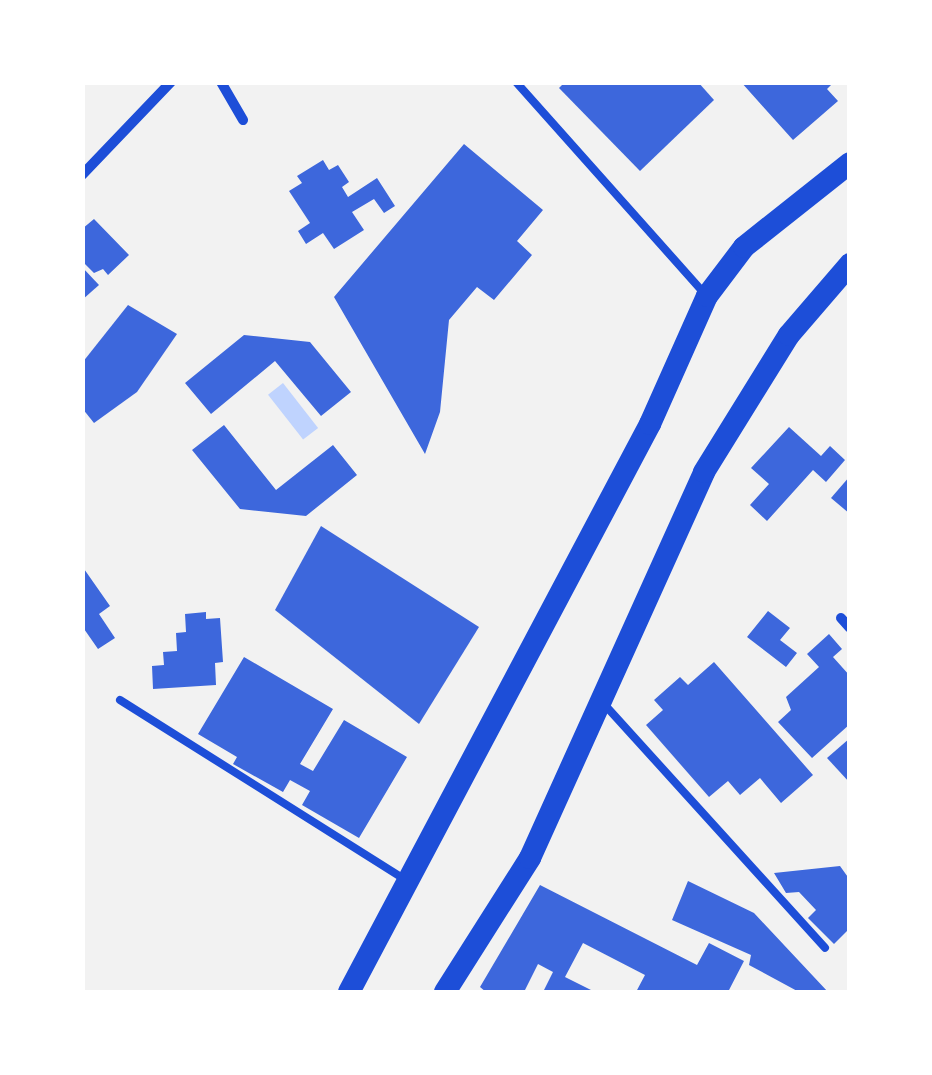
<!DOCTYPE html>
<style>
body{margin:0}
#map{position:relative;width:932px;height:1075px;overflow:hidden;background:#f2f2f2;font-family:"DM Sans",sans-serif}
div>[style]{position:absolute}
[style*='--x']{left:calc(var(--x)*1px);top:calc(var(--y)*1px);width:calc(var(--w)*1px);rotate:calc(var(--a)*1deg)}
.water>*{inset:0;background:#bfd3fe;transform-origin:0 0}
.building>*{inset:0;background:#3d67dc}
.service>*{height:8px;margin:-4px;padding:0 4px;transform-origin:4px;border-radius:4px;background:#1d4ed8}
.minor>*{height:10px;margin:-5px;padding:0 5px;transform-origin:5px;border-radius:5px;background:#1d4ed8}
.primary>*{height:22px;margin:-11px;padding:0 11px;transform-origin:11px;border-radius:11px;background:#1d4ed8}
span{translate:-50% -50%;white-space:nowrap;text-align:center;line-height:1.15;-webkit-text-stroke:8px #fff;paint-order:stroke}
.frame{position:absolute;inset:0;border:85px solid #fff;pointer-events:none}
</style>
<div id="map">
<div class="water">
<i style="left:283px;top:383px;width:57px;height:19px;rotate:52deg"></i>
</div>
<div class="building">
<i style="clip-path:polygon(565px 82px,698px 82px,714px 100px,640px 171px,559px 88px)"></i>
<i style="clip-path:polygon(741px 82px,834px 82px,827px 89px,838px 101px,793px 140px)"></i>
<i style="clip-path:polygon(464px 144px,543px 210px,517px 241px,532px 255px,494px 300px,477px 287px,449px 320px,440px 412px,425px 454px,334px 297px)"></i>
<i style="clip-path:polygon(323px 160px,329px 170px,338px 165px,349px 182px,342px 187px,348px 197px,377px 178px,395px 206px,384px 213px,374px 199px,352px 212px,364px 230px,334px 249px,323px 233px,306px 244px,298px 231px,310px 223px,289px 191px,302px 183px,297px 176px)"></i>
<i style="clip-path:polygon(94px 219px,129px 255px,108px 275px,103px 269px,94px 273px,82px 261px,82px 229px)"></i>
<i style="clip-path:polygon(82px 267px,99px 285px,82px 300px)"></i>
<i style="clip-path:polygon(128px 305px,177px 334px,137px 392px,94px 423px,82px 408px,82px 363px)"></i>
<i style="clip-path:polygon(244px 335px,310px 342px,351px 392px,321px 416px,275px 361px,211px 414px,185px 383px)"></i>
<i style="clip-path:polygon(224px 425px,276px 490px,333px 445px,357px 475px,306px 516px,240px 509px,192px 450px)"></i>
<i style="clip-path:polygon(789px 427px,821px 456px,830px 446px,845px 460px,826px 482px,813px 470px,767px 521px,750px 505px,769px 484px,751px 468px)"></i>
<i style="clip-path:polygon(850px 476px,850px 514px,831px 498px)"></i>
<i style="clip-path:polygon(321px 526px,479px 627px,419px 724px,275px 610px)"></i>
<i style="clip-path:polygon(82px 566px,110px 606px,99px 614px,115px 638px,98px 649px,82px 626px)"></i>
<i style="clip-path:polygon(768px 611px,790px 628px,780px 640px,797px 653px,786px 667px,747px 637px)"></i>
<i style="clip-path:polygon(206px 612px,206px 619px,220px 618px,223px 662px,215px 663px,216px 685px,153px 689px,152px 666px,164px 665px,163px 652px,177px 651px,176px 633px,186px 632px,185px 614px)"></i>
<i style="clip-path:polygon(829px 634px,842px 649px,833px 657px,850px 676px,850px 724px,812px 758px,778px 722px,791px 710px,786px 697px,819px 667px,807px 654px)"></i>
<i style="clip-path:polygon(244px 657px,333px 709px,300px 764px,313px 771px,344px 720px,407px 757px,359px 838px,302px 805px,310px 791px,290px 780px,283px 792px,233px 764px,237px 757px,198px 734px)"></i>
<i style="clip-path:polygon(714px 662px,813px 775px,781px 803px,760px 778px,740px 795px,728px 781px,709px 797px,646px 725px,663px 710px,654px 700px,680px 677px,688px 685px)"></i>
<i style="clip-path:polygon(850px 738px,850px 783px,827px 758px)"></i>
<i style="clip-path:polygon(840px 866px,850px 880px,850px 928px,834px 944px,808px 918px,816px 910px,799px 892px,786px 893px,774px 873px)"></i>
<i style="clip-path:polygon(688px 881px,754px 913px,828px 992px,799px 992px,749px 965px,751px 955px,672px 920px)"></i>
<i style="clip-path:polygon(540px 885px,697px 965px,709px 943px,744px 961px,728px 992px,636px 992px,645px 975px,583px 943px,565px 977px,595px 992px,543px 992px,553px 972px,538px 964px,524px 992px,486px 992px,480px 987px)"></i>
</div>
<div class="service">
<i style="--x:516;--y:82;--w:283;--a:48.3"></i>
<i style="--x:120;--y:700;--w:336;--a:32.2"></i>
<i style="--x:604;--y:704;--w:329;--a:47.8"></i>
</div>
<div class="minor">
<i style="--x:221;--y:82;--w:44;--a:59.9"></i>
<i style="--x:82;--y:175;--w:129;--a:-46.3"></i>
<i style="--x:841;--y:618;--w:13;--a:48"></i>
</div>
<div class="primary">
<i style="--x:349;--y:992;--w:643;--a:-62.08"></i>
<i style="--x:650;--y:424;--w:140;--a:-66"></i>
<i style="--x:707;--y:296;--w:61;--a:-52.9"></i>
<i style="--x:744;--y:247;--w:135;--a:-38.4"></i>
<i style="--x:445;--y:992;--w:159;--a:-57.6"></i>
<i style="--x:530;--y:858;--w:423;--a:-65.7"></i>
<i style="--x:704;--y:472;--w:161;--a:-58.2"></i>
<i style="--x:789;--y:335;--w:94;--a:-49.3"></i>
</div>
<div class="frame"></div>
</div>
